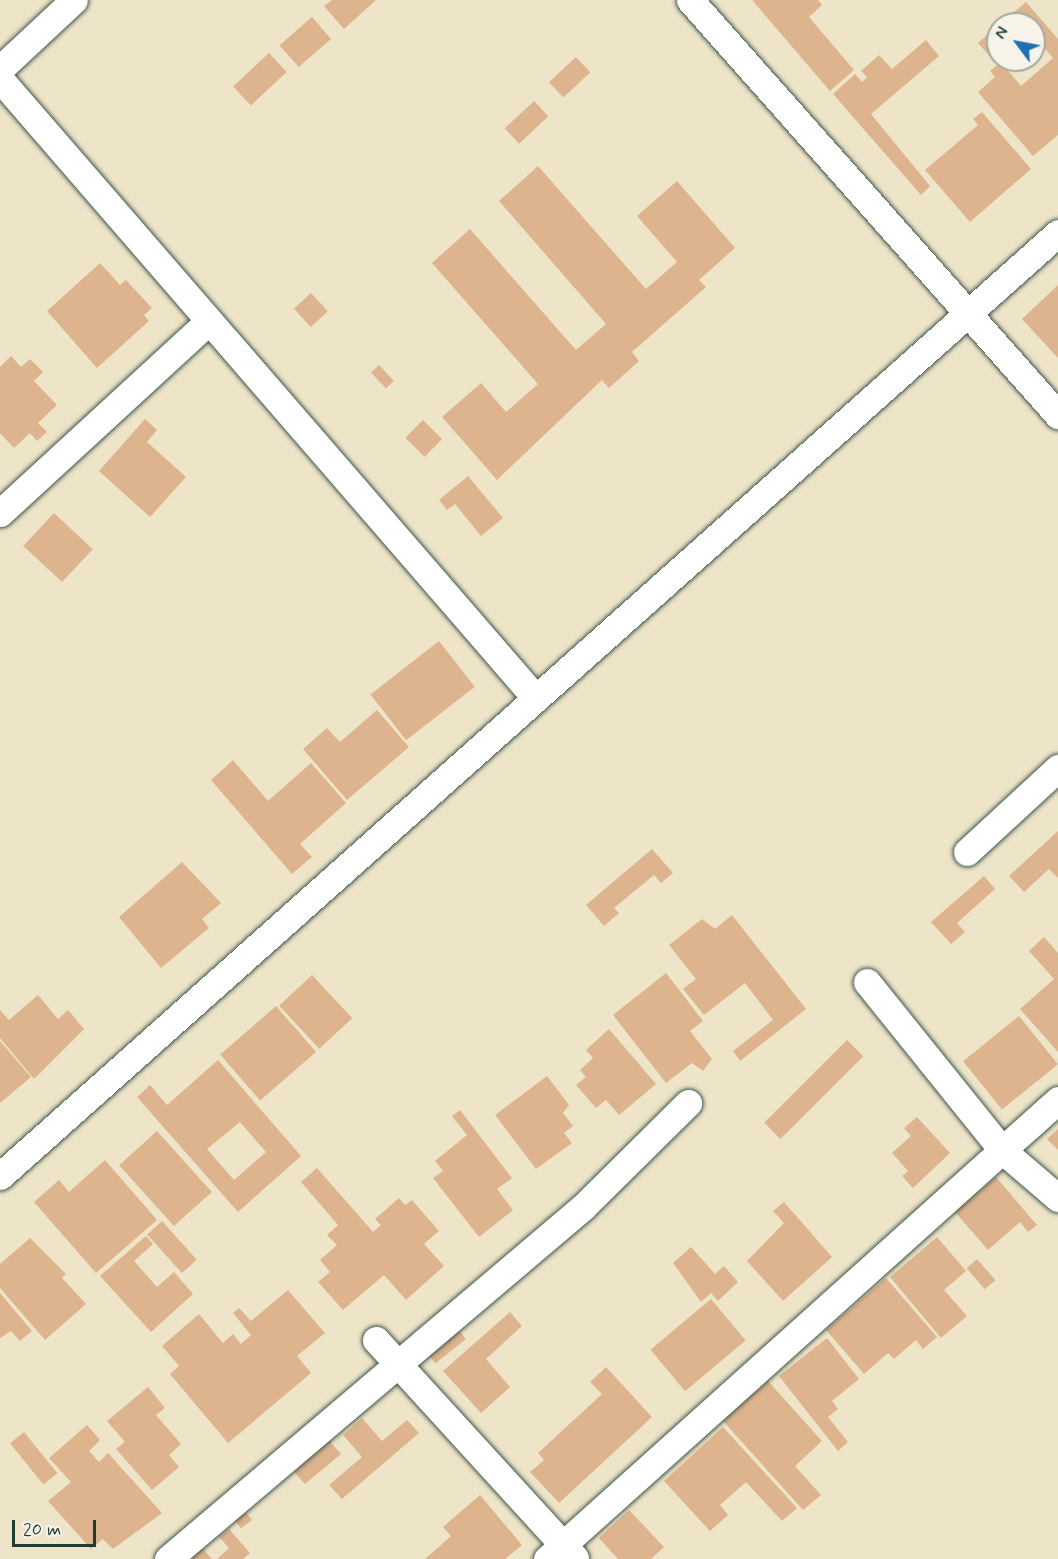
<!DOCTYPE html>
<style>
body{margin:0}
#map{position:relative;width:1058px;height:1559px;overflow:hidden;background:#eee5c9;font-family:Mynerve,sans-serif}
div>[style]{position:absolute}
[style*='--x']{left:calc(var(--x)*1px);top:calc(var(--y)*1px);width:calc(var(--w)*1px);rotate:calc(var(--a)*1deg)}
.building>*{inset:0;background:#deb48e;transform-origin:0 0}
.roads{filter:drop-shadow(0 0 2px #3e564a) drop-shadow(0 0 2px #3e564a)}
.minor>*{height:27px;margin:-13.5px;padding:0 13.5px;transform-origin:13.5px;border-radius:13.5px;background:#fff}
span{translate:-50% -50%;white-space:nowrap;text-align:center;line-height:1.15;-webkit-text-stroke:6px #f7f3e8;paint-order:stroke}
.north{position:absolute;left:986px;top:12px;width:60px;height:60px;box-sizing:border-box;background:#f7f3e8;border:2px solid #a1aaa0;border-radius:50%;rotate:302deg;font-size:16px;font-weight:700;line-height:24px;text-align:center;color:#1f3d34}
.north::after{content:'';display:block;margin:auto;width:21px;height:27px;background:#1f6fb2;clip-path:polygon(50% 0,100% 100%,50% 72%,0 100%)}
.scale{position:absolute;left:12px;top:1520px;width:84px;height:27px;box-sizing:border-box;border:3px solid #1f3d34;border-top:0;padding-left:8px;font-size:18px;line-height:21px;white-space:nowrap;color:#1f3d34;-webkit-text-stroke:4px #f7f3e8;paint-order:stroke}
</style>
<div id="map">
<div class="building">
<i style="clip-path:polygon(332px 0,376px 0,344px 29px,324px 6px)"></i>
<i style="clip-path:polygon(752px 0,818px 0,822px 5px,809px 17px,854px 70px,830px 91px)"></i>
<i style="clip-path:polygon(1026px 2px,1058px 39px,1058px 135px,1033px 156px,978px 92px,995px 77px,990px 71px,1001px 62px,1021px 86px,1053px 58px,1034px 36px,1034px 24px,1000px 24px)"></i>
<i style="left:312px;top:17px;width:29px;height:43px;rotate:49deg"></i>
<i style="clip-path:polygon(998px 25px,1000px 60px,996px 63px,978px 43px)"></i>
<i style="clip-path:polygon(926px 40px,939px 56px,871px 114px,930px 186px,921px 195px,833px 94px,855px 74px,862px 82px,867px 77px,861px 71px,879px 55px,892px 69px)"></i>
<i style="left:269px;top:53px;width:26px;height:49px;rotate:47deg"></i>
<i style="left:576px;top:57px;width:21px;height:37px;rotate:47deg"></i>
<i style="left:534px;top:101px;width:21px;height:40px;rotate:47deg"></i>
<i style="clip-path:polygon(982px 112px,1031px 169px,970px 222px,925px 170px,978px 125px,973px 119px)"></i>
<i style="clip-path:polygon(538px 166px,646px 289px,677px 262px,637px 216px,677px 181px,735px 248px,699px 280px,706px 287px,632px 352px,639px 361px,609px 388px,602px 380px,497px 480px,442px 417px,481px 383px,506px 412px,538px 384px,432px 263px,470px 229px,576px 350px,606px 324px,499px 201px)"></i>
<i style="clip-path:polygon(100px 263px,120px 285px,126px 280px,152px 308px,144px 315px,149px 321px,97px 368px,47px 311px)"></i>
<i style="clip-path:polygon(1058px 285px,1058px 358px,1022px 319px)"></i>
<i style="left:311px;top:293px;width:25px;height:23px;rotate:48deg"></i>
<i style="clip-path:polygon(11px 356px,21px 367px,30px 359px,43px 372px,34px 381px,57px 405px,38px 423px,47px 432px,37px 441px,30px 433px,14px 448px,0 433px,0 367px)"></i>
<i style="left:379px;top:365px;width:22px;height:11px;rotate:47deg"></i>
<i style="clip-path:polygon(145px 419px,157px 430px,147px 442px,186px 477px,150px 517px,99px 471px)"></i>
<i style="left:423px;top:420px;width:27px;height:25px;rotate:45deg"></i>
<i style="clip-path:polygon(468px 476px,503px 518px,481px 536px,455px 504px,447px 510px,439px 500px)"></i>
<i style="left:54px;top:513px;width:53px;height:45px;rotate:43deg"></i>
<i style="left:439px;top:641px;width:58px;height:87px;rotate:52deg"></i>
<i style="clip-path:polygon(377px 710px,409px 747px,347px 800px,303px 749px,327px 728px,340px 742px)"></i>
<i style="clip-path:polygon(233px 760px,268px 801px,311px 763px,346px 803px,300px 844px,312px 857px,292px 874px,211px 780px)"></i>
<i style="clip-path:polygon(1058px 831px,1058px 878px,1049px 869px,1024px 892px,1009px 876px)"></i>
<i style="clip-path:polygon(652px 849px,673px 873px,661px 883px,654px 875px,614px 908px,619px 913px,604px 926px,586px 905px)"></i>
<i style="clip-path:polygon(182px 862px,221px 903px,202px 919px,209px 928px,161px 968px,119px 917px)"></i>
<i style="clip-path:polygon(984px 876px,995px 889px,957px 923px,965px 932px,951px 944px,931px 922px)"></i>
<i style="clip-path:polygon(732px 915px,806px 1009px,740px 1061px,733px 1051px,773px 1020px,745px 983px,704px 1015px,683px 989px,696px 979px,669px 945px,702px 919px,715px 929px)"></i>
<i style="clip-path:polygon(1044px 937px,1058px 953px,1058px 1052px,1020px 1009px,1054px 979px,1029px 951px)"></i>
<i style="clip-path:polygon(666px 973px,703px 1021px,690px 1031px,712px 1059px,703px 1071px,692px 1063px,666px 1083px,613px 1015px)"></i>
<i style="left:312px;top:975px;width:59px;height:45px;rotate:47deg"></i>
<i style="clip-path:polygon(38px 995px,58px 1019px,68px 1010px,84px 1029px,34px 1079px,0 1038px,0 1010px,9px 1020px)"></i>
<i style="left:276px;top:1006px;width:61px;height:74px;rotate:49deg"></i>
<i style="left:1019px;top:1016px;width:62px;height:72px;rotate:51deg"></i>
<i style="clip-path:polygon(609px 1029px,656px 1084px,619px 1115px,606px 1100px,596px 1108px,576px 1085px,586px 1077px,580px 1070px,593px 1058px,586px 1050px)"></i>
<i style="left:847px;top:1040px;width:23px;height:117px;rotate:45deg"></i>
<i style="clip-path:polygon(0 1041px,31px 1077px,0 1103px)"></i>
<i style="clip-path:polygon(evenodd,218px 1060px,301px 1156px,238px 1212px,137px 1097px,150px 1085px,167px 1105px,218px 1060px,240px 1122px,266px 1152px,234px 1180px,207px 1149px,240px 1122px)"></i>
<i style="clip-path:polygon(547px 1076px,569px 1105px,563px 1113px,573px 1126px,564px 1133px,572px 1143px,536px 1169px,495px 1115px)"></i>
<i style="clip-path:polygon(460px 1110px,512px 1178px,497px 1189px,513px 1210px,479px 1237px,433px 1178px,443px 1171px,435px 1161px,467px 1135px,452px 1116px)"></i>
<i style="clip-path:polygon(917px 1117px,950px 1153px,913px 1188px,902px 1176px,908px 1171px,892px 1153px,911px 1136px,904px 1128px)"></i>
<i style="clip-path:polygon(1058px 1129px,1058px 1150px,1047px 1139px)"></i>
<i style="left:157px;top:1131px;width:82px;height:51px;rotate:48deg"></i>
<i style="clip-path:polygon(105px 1160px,157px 1220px,96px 1273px,34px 1202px,59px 1180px,69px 1192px)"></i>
<i style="clip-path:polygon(317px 1168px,373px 1232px,381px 1225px,375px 1219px,399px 1198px,405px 1205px,412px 1200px,439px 1231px,424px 1244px,444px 1266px,406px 1300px,384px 1275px,343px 1310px,318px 1282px,330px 1272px,320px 1260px,337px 1245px,327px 1235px,338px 1225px,301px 1182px)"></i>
<i style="clip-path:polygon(996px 1177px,1037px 1225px,1028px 1232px,1020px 1222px,988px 1250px,955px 1212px)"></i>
<i style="clip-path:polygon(784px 1202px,832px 1257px,783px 1301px,747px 1261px,784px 1223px,773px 1211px)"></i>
<i style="left:162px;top:1221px;width:52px;height:20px;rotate:48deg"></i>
<i style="clip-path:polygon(146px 1236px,153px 1244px,134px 1261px,157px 1287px,174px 1272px,193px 1294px,151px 1332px,100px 1276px)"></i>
<i style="clip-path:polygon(937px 1237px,966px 1271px,944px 1290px,967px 1316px,941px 1338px,890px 1277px)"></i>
<i style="clip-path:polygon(30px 1238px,66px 1274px,62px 1278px,86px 1304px,45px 1340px,0 1288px,0 1264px)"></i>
<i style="clip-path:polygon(691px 1247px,715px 1274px,724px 1266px,738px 1282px,718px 1301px,711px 1293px,701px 1302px,673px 1263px)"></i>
<i style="left:977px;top:1259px;width:28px;height:14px;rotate:49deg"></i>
<i style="clip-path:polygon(886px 1278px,937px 1337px,923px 1349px,916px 1340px,894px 1359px,888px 1353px,864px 1374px,826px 1330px)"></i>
<i style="clip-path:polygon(288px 1290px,325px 1333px,297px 1356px,311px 1373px,228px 1443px,170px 1374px,179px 1366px,162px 1346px,199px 1314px,223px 1343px,233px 1334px,241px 1344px,251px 1335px,233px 1313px,239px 1308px,251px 1321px)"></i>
<i style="clip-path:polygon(0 1293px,32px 1331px,20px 1341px,11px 1331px,0 1338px)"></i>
<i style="left:711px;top:1299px;width:54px;height:79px;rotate:50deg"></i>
<i style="clip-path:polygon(510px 1312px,522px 1326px,486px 1359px,510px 1387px,481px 1413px,443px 1371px)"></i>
<i style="left:457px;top:1328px;width:14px;height:39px;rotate:51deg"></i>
<i style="clip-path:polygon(827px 1338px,859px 1379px,832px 1401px,838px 1409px,828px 1417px,848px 1442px,838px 1451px,779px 1376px)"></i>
<i style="clip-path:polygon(606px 1367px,652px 1417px,559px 1503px,530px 1472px,544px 1460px,538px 1453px,602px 1394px,590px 1382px)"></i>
<i style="clip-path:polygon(768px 1381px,822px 1441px,795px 1466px,821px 1495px,803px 1510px,723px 1421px)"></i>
<i style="clip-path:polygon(148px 1387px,165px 1408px,156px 1415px,181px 1444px,169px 1455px,179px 1467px,152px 1490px,116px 1449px,125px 1442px,107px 1421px)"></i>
<i style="clip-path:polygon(362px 1418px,382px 1441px,407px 1420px,419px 1433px,342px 1499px,329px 1485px,362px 1457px,343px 1435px)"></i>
<i style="clip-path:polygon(87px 1425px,100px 1440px,89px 1451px,99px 1462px,108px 1453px,162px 1513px,113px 1549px,103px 1539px,91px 1549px,48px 1501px,71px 1482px,49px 1458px)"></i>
<i style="clip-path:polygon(723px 1427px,797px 1508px,782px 1521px,746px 1482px,720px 1505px,728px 1515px,710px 1531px,664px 1481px)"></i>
<i style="left:24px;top:1432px;width:53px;height:18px;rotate:51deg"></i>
<i style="clip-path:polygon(328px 1439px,341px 1454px,305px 1484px,294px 1472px)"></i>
<i style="clip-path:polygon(480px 1495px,522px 1545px,505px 1559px,425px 1559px,451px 1536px,443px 1527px)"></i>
<i style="clip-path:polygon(629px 1510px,664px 1547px,651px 1559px,618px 1559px,599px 1538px)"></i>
<i style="left:246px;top:1512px;width:10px;height:14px;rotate:53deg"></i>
<i style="clip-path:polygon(229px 1529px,250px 1553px,243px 1559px,217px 1559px,229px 1548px,219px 1537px)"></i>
<i style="clip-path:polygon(202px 1548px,212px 1559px,189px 1559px)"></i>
</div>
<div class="roads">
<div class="minor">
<i style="--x:690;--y:0;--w:555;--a:48.44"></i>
<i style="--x:0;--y:69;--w:101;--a:-43"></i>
<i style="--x:0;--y:79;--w:815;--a:49.13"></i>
<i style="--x:0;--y:513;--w:284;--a:-42.6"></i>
<i style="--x:967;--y:852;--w:124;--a:-42.7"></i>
<i style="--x:867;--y:982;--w:216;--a:51.2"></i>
<i style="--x:1002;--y:1150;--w:74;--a:40.6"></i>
<i style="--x:0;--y:1176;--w:1417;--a:-41.71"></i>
<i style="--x:376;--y:1340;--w:295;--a:47.6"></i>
<i style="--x:168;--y:1559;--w:544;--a:-40.3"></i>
<i style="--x:583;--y:1207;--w:148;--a:-44.7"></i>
<i style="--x:547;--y:1559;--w:687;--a:-41.93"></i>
</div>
</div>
<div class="north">N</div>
<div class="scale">20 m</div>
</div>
